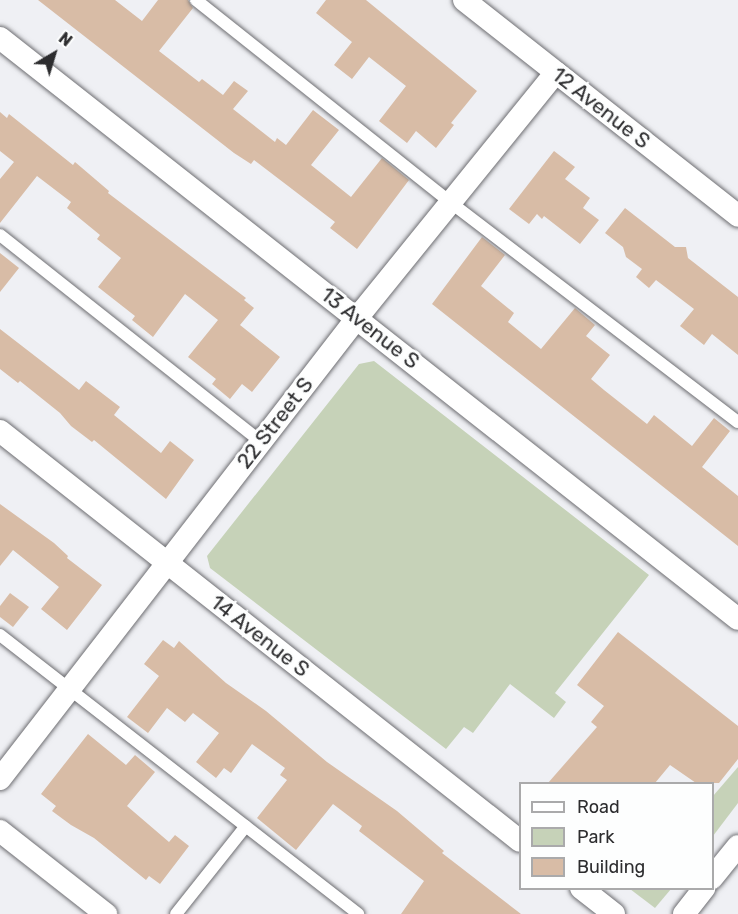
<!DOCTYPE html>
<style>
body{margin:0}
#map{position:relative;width:738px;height:914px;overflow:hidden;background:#eff0f4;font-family:Rubik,sans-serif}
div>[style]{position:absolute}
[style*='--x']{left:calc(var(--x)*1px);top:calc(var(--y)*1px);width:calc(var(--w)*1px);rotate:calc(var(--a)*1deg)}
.green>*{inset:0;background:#c6d2b8}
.building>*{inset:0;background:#d8bca6}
.roads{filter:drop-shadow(0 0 2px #6e6e72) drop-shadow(0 0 2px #6e6e72)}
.service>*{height:12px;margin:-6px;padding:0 6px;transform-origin:6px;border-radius:6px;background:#fff}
.minor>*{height:22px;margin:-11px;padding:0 11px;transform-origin:11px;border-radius:11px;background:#fff}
span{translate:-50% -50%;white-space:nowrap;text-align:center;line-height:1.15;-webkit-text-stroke:6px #fdfefe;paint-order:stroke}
.street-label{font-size:21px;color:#2d2d2f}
.legend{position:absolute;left:519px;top:782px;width:195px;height:108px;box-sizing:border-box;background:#fdfefe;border:2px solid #aaaaab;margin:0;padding:8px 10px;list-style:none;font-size:18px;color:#2d2d2f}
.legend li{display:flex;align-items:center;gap:12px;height:30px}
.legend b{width:30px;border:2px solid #aaaaab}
.north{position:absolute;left:24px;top:24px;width:60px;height:60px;-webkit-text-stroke:4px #fdfefe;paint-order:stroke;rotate:38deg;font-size:16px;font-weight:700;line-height:24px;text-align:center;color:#2d2d2f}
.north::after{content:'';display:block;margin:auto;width:21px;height:27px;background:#2d2d2f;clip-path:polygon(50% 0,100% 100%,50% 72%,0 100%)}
</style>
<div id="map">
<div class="green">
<i style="clip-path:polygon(374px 361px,649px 575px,555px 693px,566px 702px,554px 718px,510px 684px,473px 733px,464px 727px,446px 749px,210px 568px,207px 556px,359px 364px)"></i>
<i style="clip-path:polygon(738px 767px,738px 803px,713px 836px,713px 796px)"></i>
<i style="clip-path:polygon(630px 889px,671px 889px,655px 908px)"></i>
</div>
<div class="building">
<i style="clip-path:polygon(38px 0,115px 0,142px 21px,158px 0,188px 0,193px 8px,159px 51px,199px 82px,202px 79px,223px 95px,234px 81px,248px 91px,233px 109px,275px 142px,277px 138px,286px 145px,313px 110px,339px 130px,311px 165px,351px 197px,382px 158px,409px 180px,357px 249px,330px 228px,335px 222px,292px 189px,254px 160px,251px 164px,234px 153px)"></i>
<i style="clip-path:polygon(326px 0,366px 0,477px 91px,451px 123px,454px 125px,436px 148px,416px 131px,407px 143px,379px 121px,406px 86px,369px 57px,352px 79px,334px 65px,352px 42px,316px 13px)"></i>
<i style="clip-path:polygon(0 112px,7px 118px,9px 114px,73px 165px,75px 162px,109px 191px,108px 193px,246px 298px,244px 300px,254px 308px,240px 325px,280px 357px,252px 392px,242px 384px,230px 399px,212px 384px,216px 379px,188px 357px,218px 320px,185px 294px,153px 337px,132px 320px,135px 316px,98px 287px,121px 258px,97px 239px,100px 235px,67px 208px,71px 202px,37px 176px,0 223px,0 179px,14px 162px,0 151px)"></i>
<i style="clip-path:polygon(554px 151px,575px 167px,565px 179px,590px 198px,583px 208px,599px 220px,580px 244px,544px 216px,542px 219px,537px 214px,529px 224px,509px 209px)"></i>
<i style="clip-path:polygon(625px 208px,675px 247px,686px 247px,688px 258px,738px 297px,738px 355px,712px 334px,704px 345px,680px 326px,694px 309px,656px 280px,649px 288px,636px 277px,642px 269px,626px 257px,623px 247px,605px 233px)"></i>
<i style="clip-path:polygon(482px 237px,505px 255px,481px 286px,514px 313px,508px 322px,541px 349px,575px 308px,595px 325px,586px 336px,610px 355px,591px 379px,604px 390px,647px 424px,654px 415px,692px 446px,714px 418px,730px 431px,702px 467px,738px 496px,738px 546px,432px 304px)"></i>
<i style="clip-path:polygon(0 253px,19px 268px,0 292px)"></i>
<i style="clip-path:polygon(0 329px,79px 390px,86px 381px,120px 407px,114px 415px,161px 453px,170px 441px,194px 460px,166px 499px,94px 440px,92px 442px,71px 426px,60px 413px,20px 381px,18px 383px,0 369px)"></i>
<i style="clip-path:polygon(0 504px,54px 543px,68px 556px,67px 558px,102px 585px,67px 630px,41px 609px,59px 587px,13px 550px,0 566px)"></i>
<i style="clip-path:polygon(10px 593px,29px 607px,13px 627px,0 617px,0 606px)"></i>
<i style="clip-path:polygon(618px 632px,738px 726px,738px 759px,719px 783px,696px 783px,670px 765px,655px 783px,548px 783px,597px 727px,591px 722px,604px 706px,577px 685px)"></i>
<i style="clip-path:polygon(163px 640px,174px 648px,179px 641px,226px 683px,266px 711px,327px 762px,397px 811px,444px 851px,442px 853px,521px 914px,401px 914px,424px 881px,359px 831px,362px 826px,333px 804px,296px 850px,257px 818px,287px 780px,280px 775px,285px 768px,252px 744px,231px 773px,224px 768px,216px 778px,196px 762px,219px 733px,193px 713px,185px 722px,167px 708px,148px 733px,127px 717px,159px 676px,144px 664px)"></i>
<i style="clip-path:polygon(88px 734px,126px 765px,135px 755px,155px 772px,127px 806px,169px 842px,175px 835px,189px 846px,160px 884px,149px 876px,146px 880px,94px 838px,71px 825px,52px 811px,56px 806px,41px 794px)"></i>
</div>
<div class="roads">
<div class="service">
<i style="--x:196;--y:0;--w:325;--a:38.5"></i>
<i style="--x:450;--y:202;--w:362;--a:37.4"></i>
<i style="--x:0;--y:235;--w:333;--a:38.4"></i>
<i style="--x:0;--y:635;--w:454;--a:37.9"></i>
<i style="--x:176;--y:914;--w:112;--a:-51.5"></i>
</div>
<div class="minor">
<i style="--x:464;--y:0;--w:349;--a:38.2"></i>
<i style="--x:0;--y:38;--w:939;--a:38.21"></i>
<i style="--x:0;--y:431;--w:662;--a:38.25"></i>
<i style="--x:0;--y:779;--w:583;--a:-52.25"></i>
<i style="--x:357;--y:318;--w:316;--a:-51"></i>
<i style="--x:0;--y:831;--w:135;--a:38.1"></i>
<i style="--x:712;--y:878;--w:41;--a:-50.9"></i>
<i style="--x:581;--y:888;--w:42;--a:38.2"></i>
<i style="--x:684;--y:914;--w:33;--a:-52"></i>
</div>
</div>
<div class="street-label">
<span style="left:601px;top:108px;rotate:38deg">12 Avenue S</span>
<span style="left:370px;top:328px;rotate:38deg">13 Avenue S</span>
<span style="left:275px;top:423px;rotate:-52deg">22 Street S</span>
<span style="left:260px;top:636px;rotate:38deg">14 Avenue S</span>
</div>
<ul class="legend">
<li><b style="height:8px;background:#fff"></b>Road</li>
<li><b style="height:16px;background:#c6d2b8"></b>Park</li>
<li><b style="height:16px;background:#d8bca6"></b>Building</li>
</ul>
<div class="north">N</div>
</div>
